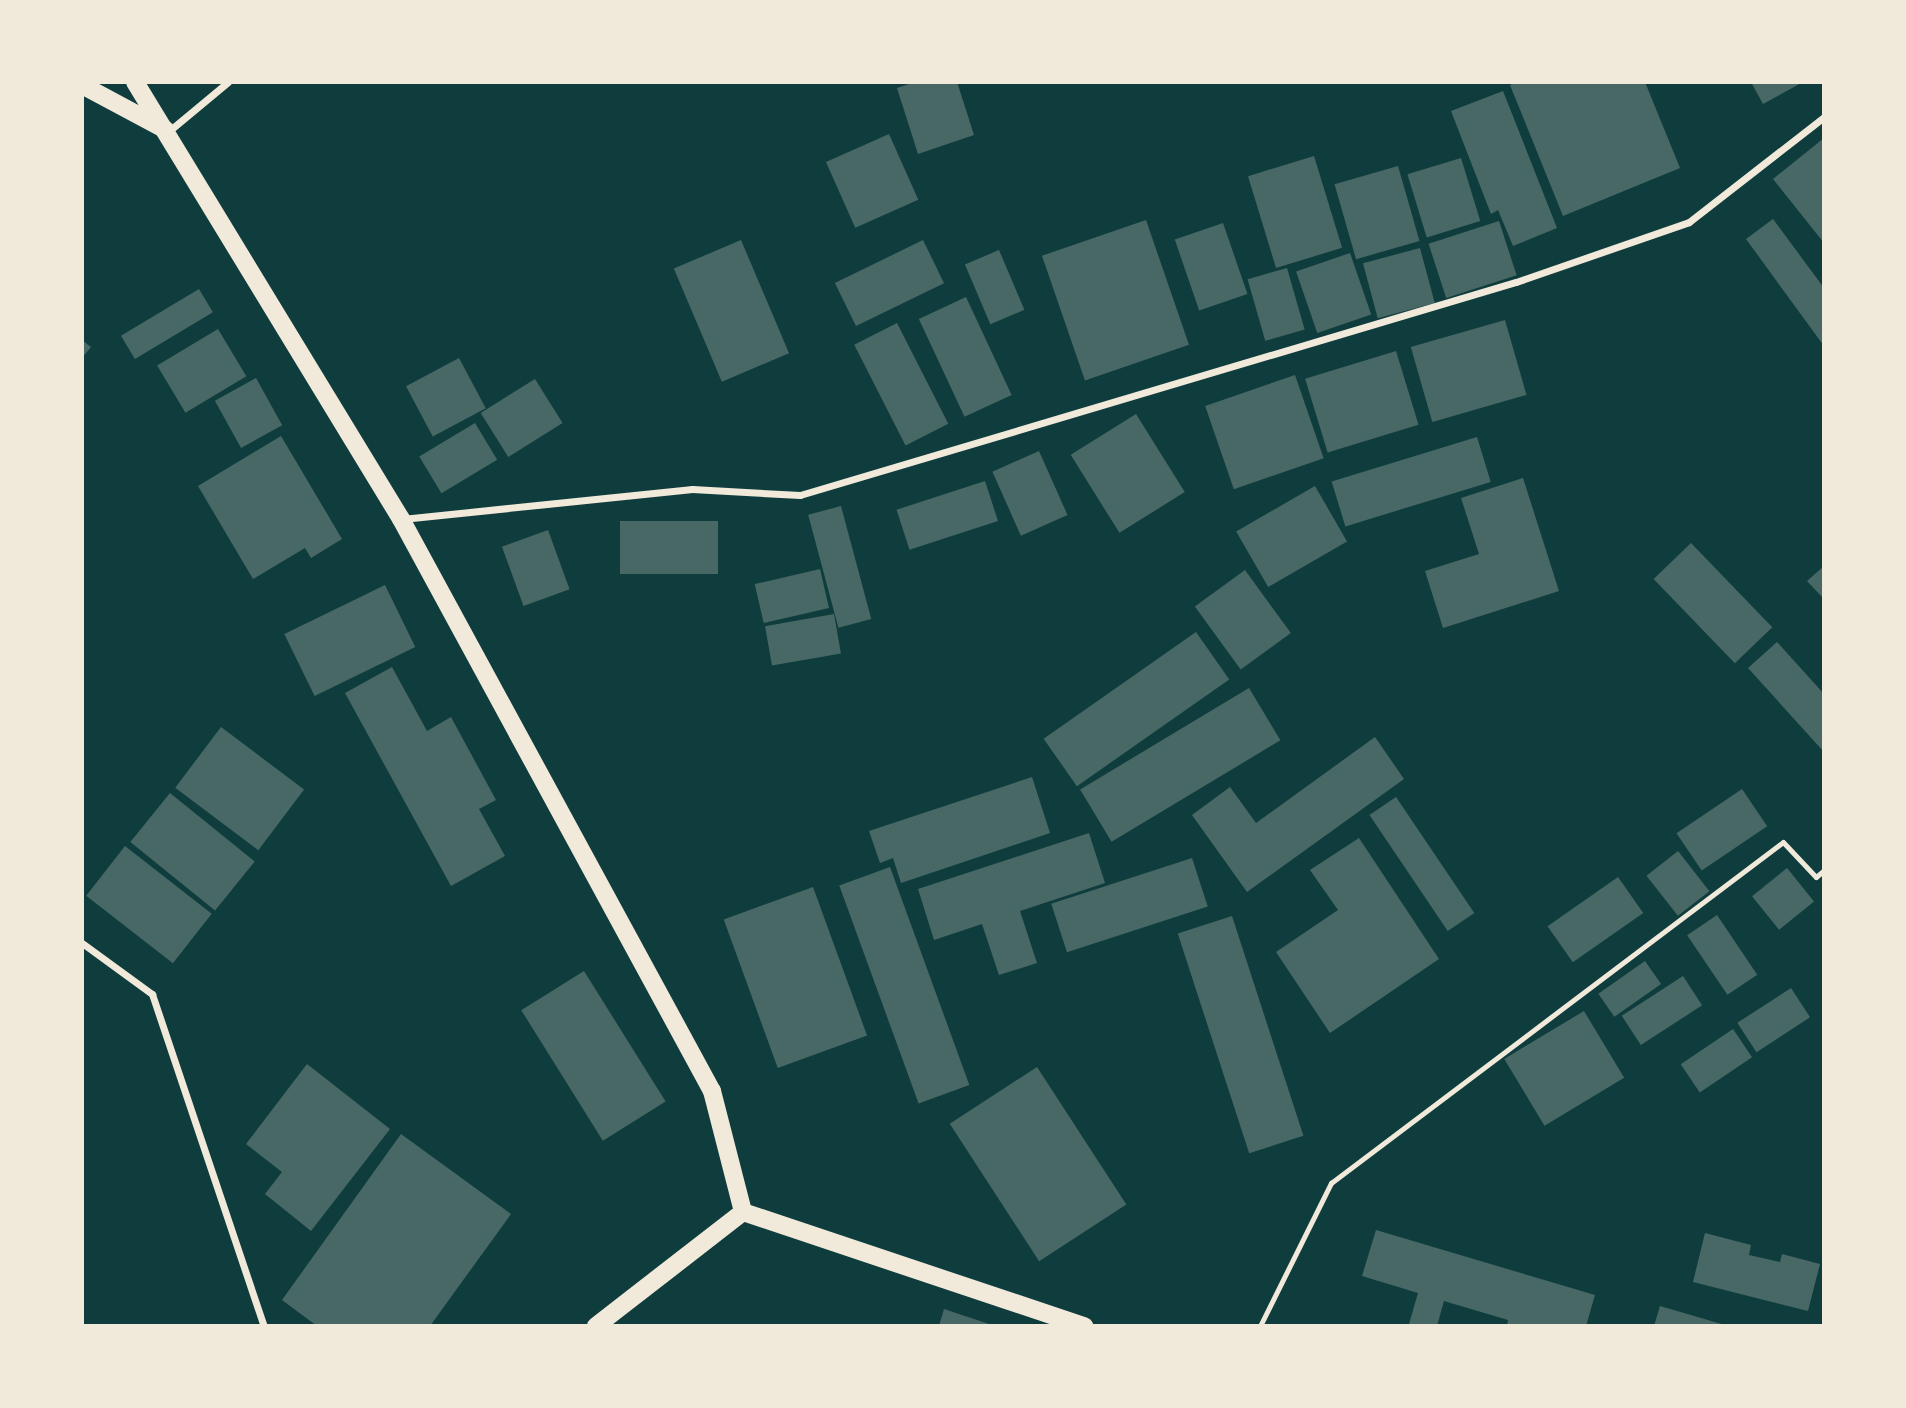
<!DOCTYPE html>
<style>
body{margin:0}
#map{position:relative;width:1906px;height:1408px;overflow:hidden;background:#0f3d3e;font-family:"Sofia Sans Condensed",sans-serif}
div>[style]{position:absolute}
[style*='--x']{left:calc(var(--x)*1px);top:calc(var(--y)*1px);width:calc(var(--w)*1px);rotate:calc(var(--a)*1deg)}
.building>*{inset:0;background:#486865;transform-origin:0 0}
.service>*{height:5px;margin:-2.5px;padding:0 2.5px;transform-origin:2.5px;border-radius:2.5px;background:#f1e9da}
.minor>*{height:7px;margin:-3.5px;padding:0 3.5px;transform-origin:3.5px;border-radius:3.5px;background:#f1e9da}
.primary>*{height:18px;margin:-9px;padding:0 9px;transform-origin:9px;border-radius:9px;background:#f1e9da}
span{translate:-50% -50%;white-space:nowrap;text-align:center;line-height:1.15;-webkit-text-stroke:5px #f1e9da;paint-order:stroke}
.frame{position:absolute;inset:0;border:84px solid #f1e9da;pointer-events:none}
</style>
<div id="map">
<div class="building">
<i style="clip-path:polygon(915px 82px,957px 82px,974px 135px,918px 154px,897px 88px)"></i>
<i style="clip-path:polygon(1516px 82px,1645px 82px,1680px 168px,1563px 216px,1510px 85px)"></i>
<i style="clip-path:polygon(1751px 82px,1803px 82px,1763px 104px)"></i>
<i style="clip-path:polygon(1503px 91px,1557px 228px,1513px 246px,1498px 210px,1491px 214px,1451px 111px)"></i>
<i style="left:889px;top:134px;width:72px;height:69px;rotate:66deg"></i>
<i style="clip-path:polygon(1824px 138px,1824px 243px,1773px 179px)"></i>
<i style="left:1314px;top:156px;width:96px;height:69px;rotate:73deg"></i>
<i style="left:1461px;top:158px;width:66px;height:56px;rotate:73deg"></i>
<i style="left:1398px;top:166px;width:78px;height:66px;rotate:74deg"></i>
<i style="clip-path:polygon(1773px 219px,1824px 288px,1824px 346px,1746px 239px)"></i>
<i style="left:1146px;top:220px;width:132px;height:110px;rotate:71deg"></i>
<i style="left:1499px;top:221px;width:57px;height:74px;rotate:72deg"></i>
<i style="left:1223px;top:223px;width:75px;height:51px;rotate:71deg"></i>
<i style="left:741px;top:240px;width:123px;height:73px;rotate:67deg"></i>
<i style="left:923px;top:240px;width:48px;height:98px;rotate:64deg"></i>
<i style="left:1420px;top:248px;width:57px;height:59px;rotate:75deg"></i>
<i style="left:999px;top:250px;width:65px;height:37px;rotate:67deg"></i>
<i style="left:1350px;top:253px;width:65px;height:57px;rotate:71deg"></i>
<i style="left:1287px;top:268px;width:64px;height:41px;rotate:74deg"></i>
<i style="left:199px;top:289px;width:27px;height:91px;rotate:59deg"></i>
<i style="left:966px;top:297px;width:108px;height:52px;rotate:65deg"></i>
<i style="left:1505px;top:320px;width:78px;height:98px;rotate:74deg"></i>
<i style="left:897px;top:323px;width:113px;height:48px;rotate:63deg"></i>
<i style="left:218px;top:329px;width:55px;height:71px;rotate:59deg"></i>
<i style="clip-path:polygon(82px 340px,91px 347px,82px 358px)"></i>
<i style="left:1396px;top:351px;width:77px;height:95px;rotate:73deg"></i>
<i style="left:459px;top:358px;width:57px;height:60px;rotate:62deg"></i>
<i style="left:1295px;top:375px;width:88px;height:95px;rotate:71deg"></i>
<i style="left:256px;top:378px;width:54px;height:47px;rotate:61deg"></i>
<i style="left:535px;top:379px;width:52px;height:64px;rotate:58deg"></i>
<i style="left:1136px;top:414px;width:92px;height:77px;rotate:58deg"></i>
<i style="left:475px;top:423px;width:43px;height:65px;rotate:59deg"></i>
<i style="clip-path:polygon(281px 436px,342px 539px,311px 558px,305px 548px,253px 579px,198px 486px)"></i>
<i style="left:1477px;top:437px;width:47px;height:152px;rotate:73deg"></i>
<i style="left:1039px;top:451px;width:70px;height:51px;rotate:66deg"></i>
<i style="clip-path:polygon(1523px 478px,1559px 591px,1443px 628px,1425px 571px,1479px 554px,1461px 498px)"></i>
<i style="left:985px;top:481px;width:42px;height:93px;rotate:72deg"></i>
<i style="left:1315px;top:486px;width:64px;height:91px;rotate:60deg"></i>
<i style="left:841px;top:506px;width:117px;height:34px;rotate:75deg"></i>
<i style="left:718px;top:521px;width:53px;height:98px;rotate:90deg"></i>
<i style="left:548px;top:530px;width:63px;height:49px;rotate:70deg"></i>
<i style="left:1691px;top:543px;width:117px;height:52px;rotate:46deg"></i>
<i style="clip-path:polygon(1824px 566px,1824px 599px,1807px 581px)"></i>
<i style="left:820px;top:569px;width:40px;height:67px;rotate:77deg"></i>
<i style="left:1245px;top:570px;width:78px;height:62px;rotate:54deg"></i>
<i style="left:385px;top:585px;width:69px;height:112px;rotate:64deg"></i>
<i style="left:834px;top:614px;width:40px;height:70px;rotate:80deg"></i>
<i style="left:1196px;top:632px;width:58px;height:186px;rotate:55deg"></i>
<i style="clip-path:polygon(1777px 642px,1824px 694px,1824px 752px,1748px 668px)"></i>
<i style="clip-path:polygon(392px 667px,427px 731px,451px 717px,496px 800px,479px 809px,505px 856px,451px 886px,345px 693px)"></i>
<i style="left:1249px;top:688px;width:61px;height:197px;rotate:59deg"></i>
<i style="left:221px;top:727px;width:104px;height:76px;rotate:37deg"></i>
<i style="clip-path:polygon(1375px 737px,1404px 779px,1247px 892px,1192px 815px,1230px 787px,1256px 823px)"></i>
<i style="clip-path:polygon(1032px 777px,1050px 833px,901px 883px,893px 858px,880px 863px,869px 831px)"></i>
<i style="left:1742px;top:789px;width:45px;height:79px;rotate:56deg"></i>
<i style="left:170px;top:793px;width:109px;height:63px;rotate:39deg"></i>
<i style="left:1396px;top:797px;width:140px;height:32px;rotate:56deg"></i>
<i style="clip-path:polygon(1089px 833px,1105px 883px,1020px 911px,1037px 963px,999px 975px,982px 924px,934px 940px,918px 889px)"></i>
<i style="clip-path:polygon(1359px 838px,1439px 959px,1330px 1033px,1276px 952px,1338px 910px,1310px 870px)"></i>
<i style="left:125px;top:846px;width:110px;height:63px;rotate:38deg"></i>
<i style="left:1678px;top:851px;width:51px;height:40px;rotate:52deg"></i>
<i style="left:1192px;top:858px;width:51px;height:148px;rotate:72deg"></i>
<i style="left:890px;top:867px;width:232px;height:54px;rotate:70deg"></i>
<i style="left:1787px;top:868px;width:43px;height:45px;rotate:51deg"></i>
<i style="left:1618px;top:877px;width:44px;height:86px;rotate:55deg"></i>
<i style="left:813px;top:887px;width:158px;height:95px;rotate:70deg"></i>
<i style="left:1717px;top:915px;width:72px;height:36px;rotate:56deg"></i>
<i style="left:1232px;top:916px;width:231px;height:57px;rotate:72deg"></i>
<i style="left:1645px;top:961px;width:28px;height:57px;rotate:55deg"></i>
<i style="left:584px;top:971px;width:154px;height:74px;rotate:58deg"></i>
<i style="left:1683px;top:976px;width:35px;height:73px;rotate:57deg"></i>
<i style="left:1791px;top:988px;width:35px;height:64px;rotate:57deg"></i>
<i style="left:1584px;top:1011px;width:78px;height:93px;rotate:59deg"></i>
<i style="left:1733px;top:1029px;width:34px;height:63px;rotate:56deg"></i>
<i style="clip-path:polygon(307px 1064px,390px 1129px,311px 1231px,265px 1194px,282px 1172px,246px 1144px)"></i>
<i style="left:1037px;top:1067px;width:164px;height:104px;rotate:57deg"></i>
<i style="clip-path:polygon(401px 1134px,511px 1214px,430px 1326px,317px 1326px,282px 1300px)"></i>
<i style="clip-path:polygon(1376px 1230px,1595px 1295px,1586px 1326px,1507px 1326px,1508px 1320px,1444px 1301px,1437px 1326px,1409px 1324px,1418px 1293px,1362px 1276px)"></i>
<i style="clip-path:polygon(1705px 1233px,1751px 1245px,1749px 1255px,1780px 1262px,1782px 1254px,1820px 1264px,1808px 1311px,1693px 1282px)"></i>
<i style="clip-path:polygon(1660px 1306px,1725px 1325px,1725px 1326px,1654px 1326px)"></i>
<i style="clip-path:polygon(944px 1309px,992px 1325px,992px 1326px,939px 1326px)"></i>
</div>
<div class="service">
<i style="--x:1260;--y:1326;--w:160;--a:-63.6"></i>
<i style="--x:1331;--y:1183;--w:566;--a:-37.03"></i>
<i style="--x:1783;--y:842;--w:48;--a:46.7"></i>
<i style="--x:1816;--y:877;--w:11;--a:-41"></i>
</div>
<div class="minor">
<i style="--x:169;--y:131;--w:77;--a:-39.7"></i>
<i style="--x:402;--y:519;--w:292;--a:-5.9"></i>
<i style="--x:692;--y:489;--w:108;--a:3.2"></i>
<i style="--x:800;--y:495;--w:747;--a:-16.57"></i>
<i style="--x:1516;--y:282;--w:183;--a:-19.1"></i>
<i style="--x:1689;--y:222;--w:171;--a:-37.9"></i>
<i style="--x:82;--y:943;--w:87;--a:36.1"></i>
<i style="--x:152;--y:994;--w:350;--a:71.4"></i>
</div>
<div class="primary">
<i style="--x:135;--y:82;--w:512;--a:58.67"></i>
<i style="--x:401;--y:519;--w:651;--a:61.47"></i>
<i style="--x:712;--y:1091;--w:125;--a:75.6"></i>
<i style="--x:743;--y:1212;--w:360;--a:18.5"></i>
<i style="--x:82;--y:85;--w:95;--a:28.2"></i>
<i style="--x:596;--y:1326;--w:186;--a:-37.8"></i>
</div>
<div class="frame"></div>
</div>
